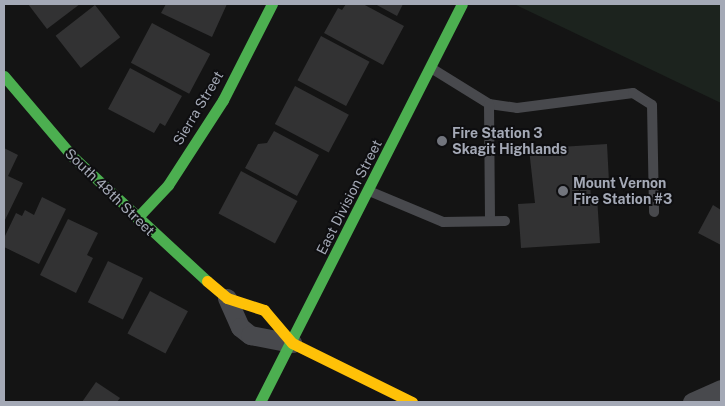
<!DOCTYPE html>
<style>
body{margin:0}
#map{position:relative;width:725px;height:406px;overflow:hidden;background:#141414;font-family:"Public Sans",sans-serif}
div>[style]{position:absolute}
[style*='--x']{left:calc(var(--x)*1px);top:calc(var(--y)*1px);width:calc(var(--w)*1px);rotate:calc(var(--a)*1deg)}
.green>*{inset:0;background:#1c231e}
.building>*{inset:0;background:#323233;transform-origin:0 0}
.lane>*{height:10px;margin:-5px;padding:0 5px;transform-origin:5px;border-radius:5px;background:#48494d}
.street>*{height:19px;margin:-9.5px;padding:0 9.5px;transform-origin:9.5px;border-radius:9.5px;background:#48494d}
.fast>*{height:11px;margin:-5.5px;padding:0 5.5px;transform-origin:5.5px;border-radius:5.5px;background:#4caf50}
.slow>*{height:11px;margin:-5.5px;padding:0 5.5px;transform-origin:5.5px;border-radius:5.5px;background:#ffc107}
.dots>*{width:14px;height:14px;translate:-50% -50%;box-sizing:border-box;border:2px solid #0e0e10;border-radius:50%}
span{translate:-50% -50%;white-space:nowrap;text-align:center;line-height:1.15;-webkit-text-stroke:4px #0e0e10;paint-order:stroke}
.street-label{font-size:14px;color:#a4a9b6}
.poi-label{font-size:14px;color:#a4a9b6;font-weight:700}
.left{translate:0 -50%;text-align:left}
.frame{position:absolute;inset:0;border:5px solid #a4a9b6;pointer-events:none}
</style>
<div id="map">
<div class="green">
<i style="clip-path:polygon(514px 4px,721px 4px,721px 103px)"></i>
</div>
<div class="building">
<i style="clip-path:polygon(28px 4px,80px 4px,47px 29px)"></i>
<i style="clip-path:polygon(166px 4px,227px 4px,212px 37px,161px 13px)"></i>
<i style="clip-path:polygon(346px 4px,363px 4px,404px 26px,383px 65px,324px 33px,338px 8px,342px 10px)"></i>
<i style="clip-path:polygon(375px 4px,403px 4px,397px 16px)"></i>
<i style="left:95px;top:5px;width:41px;height:50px;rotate:52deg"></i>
<i style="left:152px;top:23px;width:66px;height:45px;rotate:28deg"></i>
<i style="left:321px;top:36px;width:55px;height:50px;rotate:28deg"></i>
<i style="clip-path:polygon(130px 68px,182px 96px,165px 126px,160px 123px,154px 133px,108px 109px)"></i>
<i style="left:295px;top:86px;width:61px;height:43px;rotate:28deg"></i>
<i style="clip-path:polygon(274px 131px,319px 155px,297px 196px,245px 168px,258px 144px,267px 143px)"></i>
<i style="clip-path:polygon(607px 144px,609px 182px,590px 184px,591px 198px,597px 197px,600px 243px,521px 248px,518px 204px,535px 203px,529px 149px)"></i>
<i style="clip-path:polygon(4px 148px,18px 155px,8px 176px,23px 183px,4px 222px)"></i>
<i style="left:241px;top:171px;width:64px;height:48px;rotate:28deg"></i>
<i style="clip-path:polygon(42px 197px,66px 209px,39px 264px,4px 247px,4px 238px,16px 213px,22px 216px,25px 210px,34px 215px)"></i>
<i style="clip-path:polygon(713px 205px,721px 210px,721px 245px,698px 233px)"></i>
<i style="clip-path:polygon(68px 219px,98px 233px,87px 255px,93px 258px,76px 293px,40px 275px)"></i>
<i style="left:108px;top:261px;width:39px;height:46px;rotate:26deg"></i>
<i style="left:150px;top:291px;width:43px;height:48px;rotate:28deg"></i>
<i style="clip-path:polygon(96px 382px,120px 398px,117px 402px,82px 402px)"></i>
</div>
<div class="lane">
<i style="--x:431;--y:68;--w:68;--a:31.8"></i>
<i style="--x:489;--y:104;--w:28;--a:8"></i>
<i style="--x:517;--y:108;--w:117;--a:-7.4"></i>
<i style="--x:633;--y:93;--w:22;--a:32"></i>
<i style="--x:652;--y:105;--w:107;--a:88.9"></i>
<i style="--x:489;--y:104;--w:117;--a:89.5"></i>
<i style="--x:369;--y:191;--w:80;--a:22.7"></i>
<i style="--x:443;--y:222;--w:62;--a:-0.9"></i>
</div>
<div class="street">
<i style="--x:227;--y:298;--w:32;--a:66"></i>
<i style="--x:240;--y:327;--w:13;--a:39"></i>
<i style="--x:250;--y:335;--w:43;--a:10.8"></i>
<i style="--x:692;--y:402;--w:32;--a:-24"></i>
</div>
<div class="fast">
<i style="--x:4;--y:76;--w:106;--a:49.6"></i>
<i style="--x:73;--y:157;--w:183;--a:42.8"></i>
<i style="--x:137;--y:218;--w:45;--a:-46.8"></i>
<i style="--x:168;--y:185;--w:101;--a:-57.1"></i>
<i style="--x:223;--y:100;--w:108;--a:-63"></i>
<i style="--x:260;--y:402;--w:446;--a:-63.1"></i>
</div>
<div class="slow">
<i style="--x:207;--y:281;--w:26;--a:40"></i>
<i style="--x:227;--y:298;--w:39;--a:18"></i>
<i style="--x:264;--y:310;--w:43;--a:49.7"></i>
<i style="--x:292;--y:343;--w:134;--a:26.2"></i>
</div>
<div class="dots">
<i style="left:442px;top:141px;background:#72757d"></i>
<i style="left:563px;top:191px;background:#72757d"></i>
</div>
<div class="street-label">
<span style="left:198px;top:108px;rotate:-59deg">Sierra Street</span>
<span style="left:110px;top:192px;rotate:44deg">South 48th Street</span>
<span style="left:349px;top:197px;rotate:-63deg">East Division Street</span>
</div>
<div class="poi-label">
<span class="left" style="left:452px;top:141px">Fire Station 3<br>Skagit Highlands</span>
<span class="left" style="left:573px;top:191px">Mount Vernon<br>Fire Station #3</span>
</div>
<div class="frame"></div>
</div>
